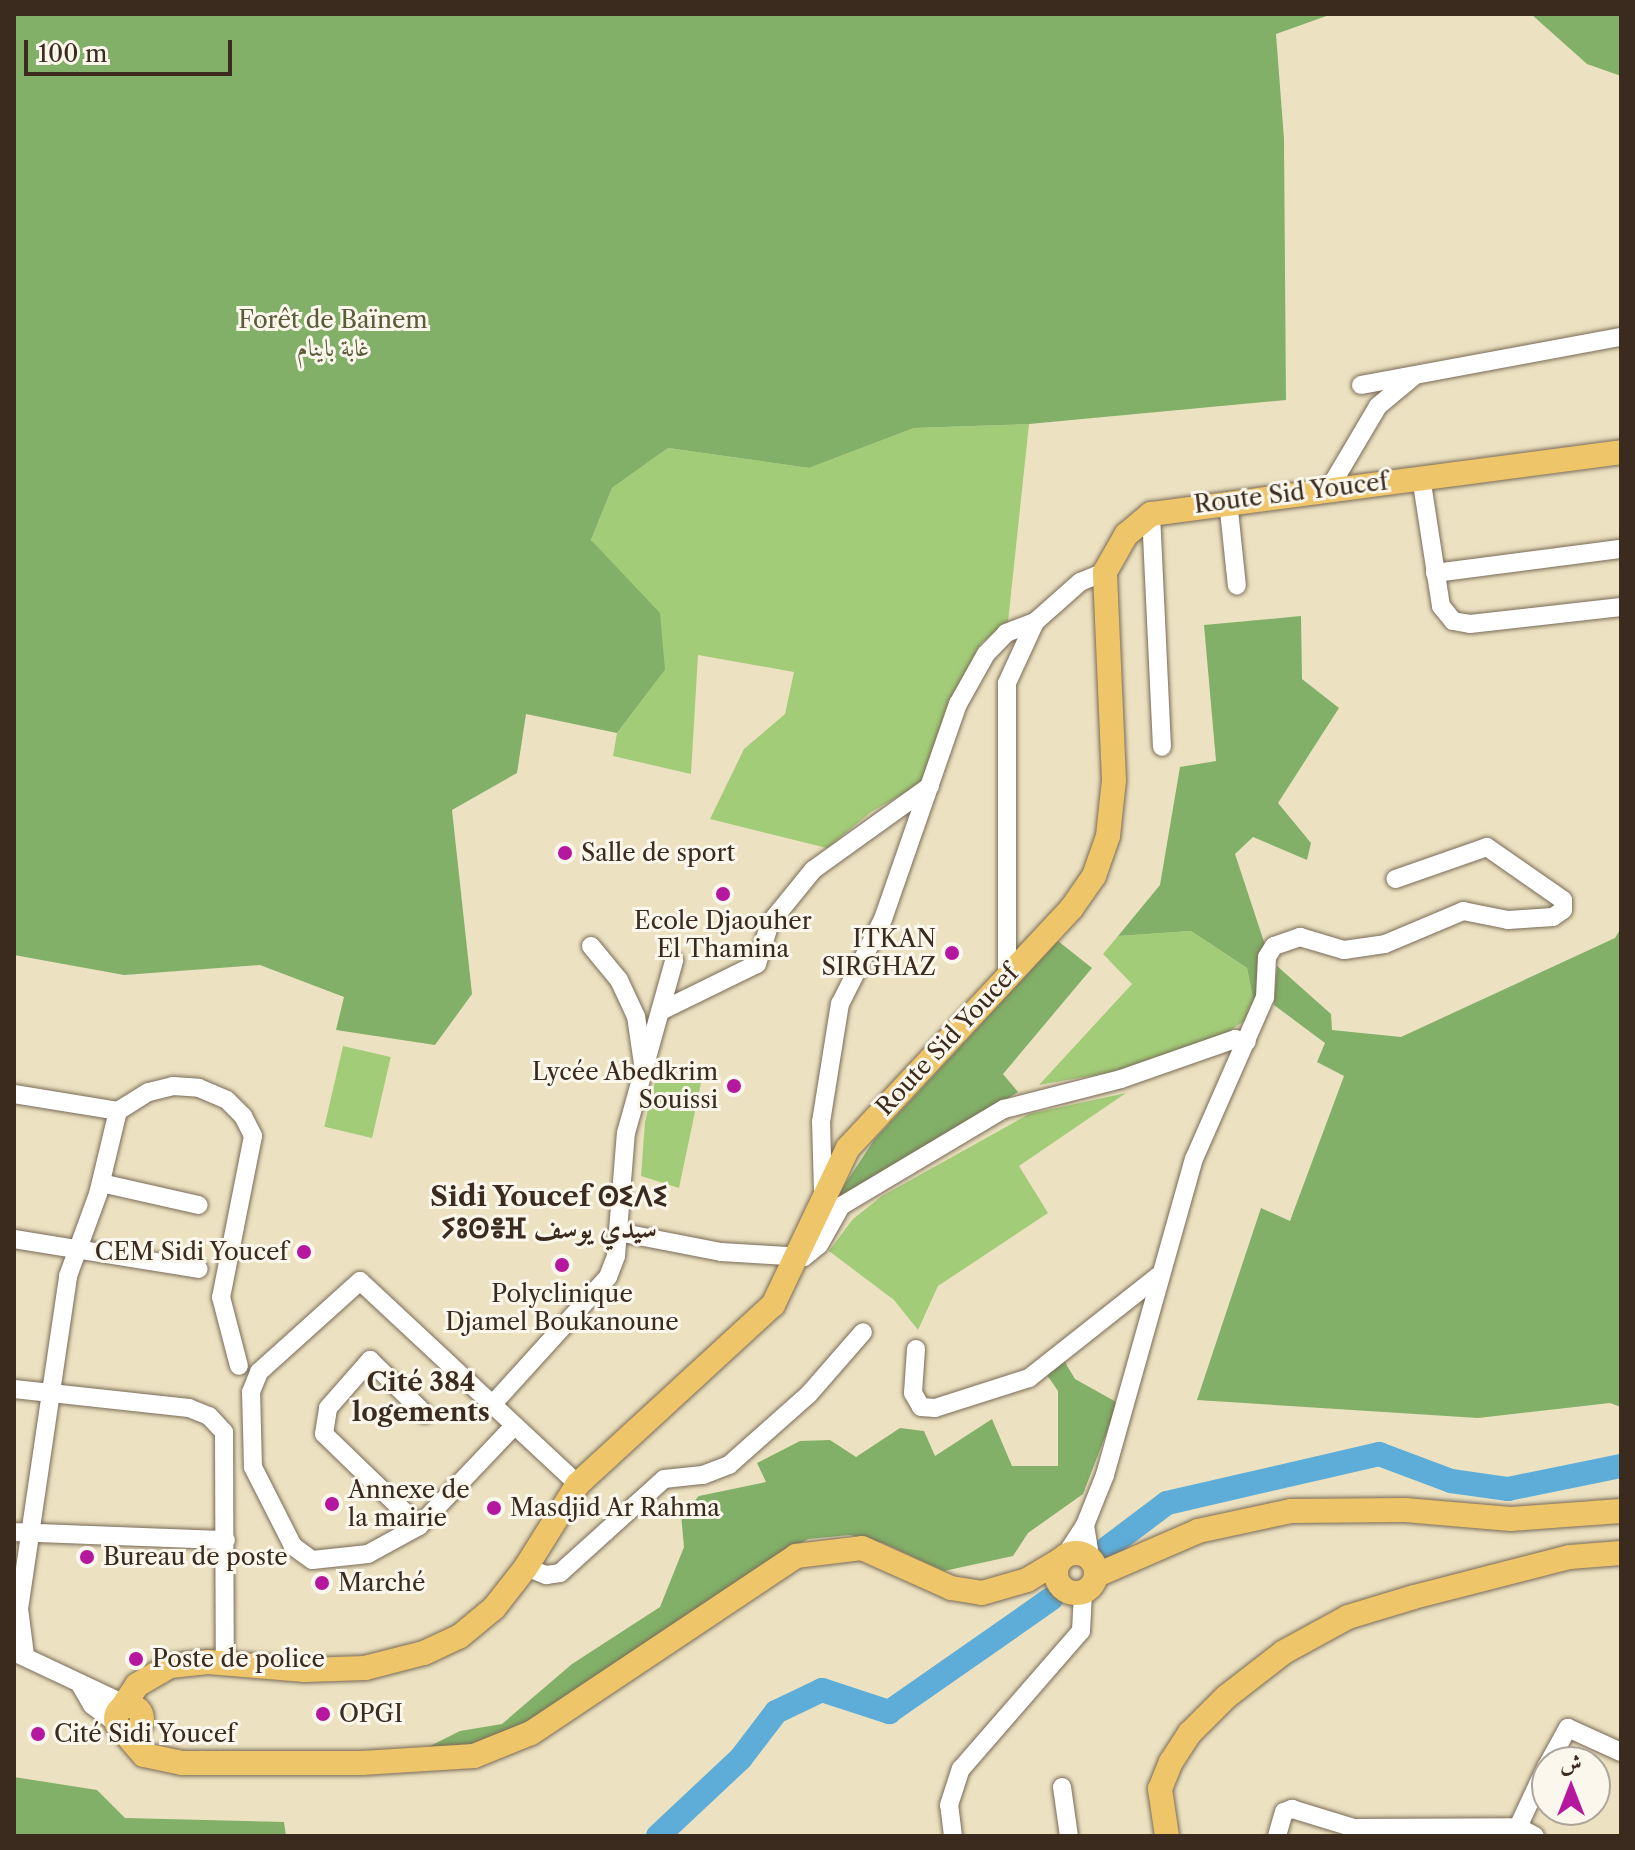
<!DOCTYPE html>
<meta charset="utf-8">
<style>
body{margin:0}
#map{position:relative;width:1635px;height:1850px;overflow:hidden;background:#ece2c1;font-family:"Libre Caslon Text",Amiri,"Noto Sans Tifinagh",serif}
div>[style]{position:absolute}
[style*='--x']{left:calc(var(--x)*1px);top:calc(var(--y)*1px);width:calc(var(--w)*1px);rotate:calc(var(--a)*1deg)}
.green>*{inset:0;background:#a3cc78;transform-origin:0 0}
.forest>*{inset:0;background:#82b068}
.river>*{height:24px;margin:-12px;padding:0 12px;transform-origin:12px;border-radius:12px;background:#5dadd8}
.roads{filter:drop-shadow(0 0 2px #796a57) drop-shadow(0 0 2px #796a57)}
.minor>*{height:18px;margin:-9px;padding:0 9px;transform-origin:9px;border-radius:9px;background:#fff}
.major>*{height:24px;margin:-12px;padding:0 12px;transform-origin:12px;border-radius:12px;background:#eec569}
.major>.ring{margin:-12px;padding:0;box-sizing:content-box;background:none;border:24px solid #eec569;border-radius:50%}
.dots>*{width:22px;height:22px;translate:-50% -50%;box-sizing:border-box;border:4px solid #fbf7ec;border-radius:50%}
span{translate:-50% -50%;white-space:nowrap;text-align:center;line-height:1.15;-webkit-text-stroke:6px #fbf7ec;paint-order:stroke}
.park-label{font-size:24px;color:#5a5b39}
.street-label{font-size:24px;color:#3b2a1e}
.poi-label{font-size:24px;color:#3b2a1e}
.left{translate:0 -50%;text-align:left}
.right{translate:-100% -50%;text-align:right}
.neighbourhood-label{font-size:26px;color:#3b2a1e;font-weight:700}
.quarter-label{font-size:28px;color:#3b2a1e;font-weight:700}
.frame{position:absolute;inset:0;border:16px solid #3b2a1e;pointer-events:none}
.north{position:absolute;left:1531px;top:1746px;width:80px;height:80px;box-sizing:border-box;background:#fbf7ec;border:2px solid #aea59a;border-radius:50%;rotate:0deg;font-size:22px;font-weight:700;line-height:32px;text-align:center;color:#3b2a1e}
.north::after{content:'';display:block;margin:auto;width:28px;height:36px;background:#b5179e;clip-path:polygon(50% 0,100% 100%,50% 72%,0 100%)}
.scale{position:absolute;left:24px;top:40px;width:208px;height:36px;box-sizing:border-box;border:4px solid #3b2a1e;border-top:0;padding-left:10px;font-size:24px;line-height:28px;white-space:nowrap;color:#3b2a1e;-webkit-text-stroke:6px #fbf7ec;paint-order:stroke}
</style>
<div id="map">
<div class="green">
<i style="clip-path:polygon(1029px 424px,1008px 622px,981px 643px,948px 705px,924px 782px,871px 812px,827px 848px,710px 819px,744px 749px,785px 714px,794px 672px,698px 655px,691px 774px,613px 756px,617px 733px,665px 670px,591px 540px,612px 488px,668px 448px,809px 468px,914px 428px)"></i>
<i style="clip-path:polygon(1191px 931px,1247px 968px,1256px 1014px,1232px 1029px,1235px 1035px,1123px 1070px,1039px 1085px,1132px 984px,1103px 954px,1118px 936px)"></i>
<i style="left:343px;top:1046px;width:49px;height:83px;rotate:13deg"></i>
<i style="clip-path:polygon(657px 1074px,701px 1083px,679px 1188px,641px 1176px,645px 1122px)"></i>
<i style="clip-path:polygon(1126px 1093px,1019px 1166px,1048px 1213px,938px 1286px,918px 1330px,894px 1300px,829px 1251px,853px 1219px,882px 1196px,1029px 1114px)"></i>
</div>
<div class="forest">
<i style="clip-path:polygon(14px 14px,1332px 14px,1276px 34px,1284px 139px,1286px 400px,1029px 424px,914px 428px,809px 468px,668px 448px,612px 488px,591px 540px,660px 613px,665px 670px,617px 733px,526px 714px,517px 773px,452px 810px,472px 994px,435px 1045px,336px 1030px,344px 997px,260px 965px,124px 975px,14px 955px)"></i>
<i style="clip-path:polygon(1531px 14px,1621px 14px,1621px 76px,1587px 64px)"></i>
<i style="clip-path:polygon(1301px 616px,1302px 679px,1339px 708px,1278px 803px,1311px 843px,1307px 860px,1253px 837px,1235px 854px,1269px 957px,1256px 1014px,1247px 968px,1191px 931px,1118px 936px,1160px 885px,1180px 767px,1216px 761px,1204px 625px)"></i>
<i style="clip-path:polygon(1621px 928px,1621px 1407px,1610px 1403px,1478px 1418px,1197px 1400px,1261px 1208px,1290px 1221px,1344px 1076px,1317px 1062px,1325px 1043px,1274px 1005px,1277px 966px,1331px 1014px,1332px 1030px,1401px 1037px,1615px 938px)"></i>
<i style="clip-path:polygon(1058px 941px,1092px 968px,1003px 1074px,1018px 1092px,830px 1207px,874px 1140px)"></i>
<i style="clip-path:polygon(1063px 1359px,1075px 1379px,1118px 1403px,1083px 1494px,1028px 1533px,1013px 1556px,944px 1571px,883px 1543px,850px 1535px,808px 1539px,755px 1569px,524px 1730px,476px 1744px,428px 1747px,460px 1731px,502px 1724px,572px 1664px,660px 1607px,684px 1547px,681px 1514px,699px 1496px,766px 1482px,757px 1463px,800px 1441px,830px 1440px,856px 1457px,900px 1428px,924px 1431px,935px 1456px,992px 1419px,1012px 1466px,1058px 1466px,1058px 1391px,1045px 1372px)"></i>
<i style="clip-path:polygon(14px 1777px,97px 1790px,125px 1818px,284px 1822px,286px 1836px,14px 1836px)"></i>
</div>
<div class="river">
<i style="--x:1107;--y:1548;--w:75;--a:-36.9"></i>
<i style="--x:1167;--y:1503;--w:218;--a:-13"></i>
<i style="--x:1379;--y:1454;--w:77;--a:20.6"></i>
<i style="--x:1451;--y:1481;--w:58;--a:8"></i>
<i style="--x:1508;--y:1489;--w:115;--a:-11.5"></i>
<i style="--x:658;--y:1836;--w:114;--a:-43.2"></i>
<i style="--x:741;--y:1758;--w:58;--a:-52.7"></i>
<i style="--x:776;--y:1712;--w:51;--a:-25.6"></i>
<i style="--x:822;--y:1690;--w:71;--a:18.2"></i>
<i style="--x:889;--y:1712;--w:198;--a:-34.9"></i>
</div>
<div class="roads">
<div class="minor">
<i style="--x:1361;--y:385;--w:264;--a:-10.5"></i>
<i style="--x:1421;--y:477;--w:131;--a:81.2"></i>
<i style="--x:1441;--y:606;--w:19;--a:51"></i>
<i style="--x:1453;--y:621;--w:17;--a:10"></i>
<i style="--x:1470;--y:624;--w:152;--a:-6.4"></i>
<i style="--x:1329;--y:489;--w:96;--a:-59.4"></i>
<i style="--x:1378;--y:406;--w:45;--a:-39.6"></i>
<i style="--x:1228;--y:501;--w:85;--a:84"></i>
<i style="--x:1151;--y:514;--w:233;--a:87.3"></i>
<i style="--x:1435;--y:573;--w:188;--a:-7.4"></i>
<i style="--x:591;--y:946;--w:44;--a:50.5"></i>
<i style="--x:619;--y:980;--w:40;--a:65"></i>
<i style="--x:636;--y:1016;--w:49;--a:81.7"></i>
<i style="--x:1007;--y:974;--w:291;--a:-90"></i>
<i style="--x:1007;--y:683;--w:67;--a:-65.3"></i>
<i style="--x:661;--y:1011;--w:107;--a:-26.1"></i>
<i style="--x:757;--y:964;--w:43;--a:-72.4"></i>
<i style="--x:770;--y:923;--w:68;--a:-50.9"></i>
<i style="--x:813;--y:870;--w:144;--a:-35.7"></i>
<i style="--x:14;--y:1094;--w:105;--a:9.3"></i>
<i style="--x:118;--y:1111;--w:36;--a:-32"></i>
<i style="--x:149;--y:1092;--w:25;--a:-14"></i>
<i style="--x:173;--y:1086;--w:26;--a:4"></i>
<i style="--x:199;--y:1088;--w:30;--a:23"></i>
<i style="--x:227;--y:1100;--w:23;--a:45"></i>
<i style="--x:243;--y:1116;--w:22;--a:63"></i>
<i style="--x:253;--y:1136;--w:164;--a:101.2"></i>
<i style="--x:221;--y:1297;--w:71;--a:75.4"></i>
<i style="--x:101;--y:1183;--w:100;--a:12.7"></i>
<i style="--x:823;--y:1192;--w:70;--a:-91.6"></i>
<i style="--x:821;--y:1122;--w:120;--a:-80.9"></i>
<i style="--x:840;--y:1004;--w:95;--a:-63.2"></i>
<i style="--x:883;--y:919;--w:228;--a:-70.8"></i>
<i style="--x:958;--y:704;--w:57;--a:-60.8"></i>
<i style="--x:986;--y:654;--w:29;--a:-46"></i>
<i style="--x:1006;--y:633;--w:31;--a:-21"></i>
<i style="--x:1035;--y:622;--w:60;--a:-41.6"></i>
<i style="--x:1080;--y:582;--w:27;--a:-22"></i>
<i style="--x:618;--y:1232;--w:105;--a:11"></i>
<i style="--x:721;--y:1252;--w:83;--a:3.4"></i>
<i style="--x:804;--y:1257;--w:19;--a:-39"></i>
<i style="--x:819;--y:1245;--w:45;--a:-60.6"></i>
<i style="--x:841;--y:1206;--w:190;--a:-30.8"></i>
<i style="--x:1004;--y:1109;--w:121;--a:-14.4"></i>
<i style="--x:1121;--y:1079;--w:121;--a:-19.3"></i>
<i style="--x:1235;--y:1039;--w:12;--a:14"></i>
<i style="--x:14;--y:1239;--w:187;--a:9.2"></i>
<i style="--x:916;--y:1349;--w:44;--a:93.9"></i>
<i style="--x:913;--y:1393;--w:16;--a:60"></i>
<i style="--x:921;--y:1407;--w:14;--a:4"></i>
<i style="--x:935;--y:1408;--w:99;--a:-17.7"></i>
<i style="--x:1029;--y:1378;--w:164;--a:-38.3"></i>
<i style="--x:14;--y:1389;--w:176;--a:6.2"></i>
<i style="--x:189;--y:1408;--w:22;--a:22"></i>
<i style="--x:209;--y:1416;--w:22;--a:47"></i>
<i style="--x:224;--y:1432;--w:231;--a:89.8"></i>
<i style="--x:491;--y:1406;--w:174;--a:-47.8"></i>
<i style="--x:608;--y:1277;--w:22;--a:-69"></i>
<i style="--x:616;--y:1256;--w:123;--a:-85.4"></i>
<i style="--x:626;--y:1133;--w:179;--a:-74.4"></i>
<i style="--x:513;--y:1427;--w:137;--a:133.5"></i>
<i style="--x:419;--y:1526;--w:58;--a:151.2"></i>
<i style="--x:368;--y:1554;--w:56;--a:173.9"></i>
<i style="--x:312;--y:1560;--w:24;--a:-144"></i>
<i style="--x:293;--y:1546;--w:89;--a:-116.9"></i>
<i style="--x:253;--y:1467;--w:75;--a:-91.5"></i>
<i style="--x:251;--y:1392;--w:22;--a:-68"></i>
<i style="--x:259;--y:1372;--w:136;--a:-42"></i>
<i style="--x:360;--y:1281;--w:298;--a:43"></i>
<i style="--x:1085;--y:1525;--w:33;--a:81"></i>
<i style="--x:419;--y:1526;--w:132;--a:-135.9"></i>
<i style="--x:324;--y:1434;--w:26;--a:-81"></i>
<i style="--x:328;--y:1408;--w:64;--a:-48.8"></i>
<i style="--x:370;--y:1360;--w:77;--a:44.5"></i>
<i style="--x:14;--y:1532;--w:212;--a:2.2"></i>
<i style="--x:1065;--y:1556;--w:37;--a:-57"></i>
<i style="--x:1085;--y:1525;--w:54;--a:-68.2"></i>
<i style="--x:1105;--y:1475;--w:328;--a:-74.3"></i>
<i style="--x:1194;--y:1159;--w:177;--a:-66.3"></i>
<i style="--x:1265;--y:997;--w:40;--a:-87.1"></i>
<i style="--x:1267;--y:957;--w:13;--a:-58"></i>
<i style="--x:1274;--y:946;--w:28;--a:-19"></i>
<i style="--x:1300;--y:937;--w:46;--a:16.5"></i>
<i style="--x:1344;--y:950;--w:41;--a:-8.3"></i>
<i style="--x:1385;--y:944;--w:85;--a:-22.9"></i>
<i style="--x:1463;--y:911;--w:46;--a:11.3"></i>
<i style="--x:1508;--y:920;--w:45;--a:-3.8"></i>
<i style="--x:1553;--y:917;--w:12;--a:-35"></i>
<i style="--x:1563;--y:910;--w:10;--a:-90"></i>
<i style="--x:1563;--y:900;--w:93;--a:-145.1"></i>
<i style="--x:1487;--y:847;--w:97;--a:160.8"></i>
<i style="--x:526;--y:1567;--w:22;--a:22"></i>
<i style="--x:546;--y:1575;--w:14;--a:-8"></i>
<i style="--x:560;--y:1573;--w:140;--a:-42.1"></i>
<i style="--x:664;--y:1479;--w:39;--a:-6"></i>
<i style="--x:703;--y:1475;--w:28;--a:-21"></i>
<i style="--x:729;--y:1465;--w:107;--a:-41.6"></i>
<i style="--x:809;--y:1394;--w:82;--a:-48.9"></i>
<i style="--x:14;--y:1652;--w:127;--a:25.2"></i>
<i style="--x:25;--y:1655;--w:46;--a:-97.4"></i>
<i style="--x:19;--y:1609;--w:337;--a:-81.6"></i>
<i style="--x:68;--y:1276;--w:87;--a:-69.9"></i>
<i style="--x:98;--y:1194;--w:85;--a:-76.5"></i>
<i style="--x:81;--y:1686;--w:22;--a:60"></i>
<i style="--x:92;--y:1705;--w:31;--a:37"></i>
<i style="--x:1549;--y:1762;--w:39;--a:-61"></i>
<i style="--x:1568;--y:1728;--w:58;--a:24.4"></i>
<i style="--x:1062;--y:1787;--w:49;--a:81.9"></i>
<i style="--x:1518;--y:1827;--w:68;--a:-64.9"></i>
<i style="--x:953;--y:1836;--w:31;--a:-97"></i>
<i style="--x:949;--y:1805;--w:38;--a:-72"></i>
<i style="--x:961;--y:1769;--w:183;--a:-49"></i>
<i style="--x:1081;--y:1631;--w:39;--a:-87"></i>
<i style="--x:1277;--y:1836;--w:25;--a:-74"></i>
<i style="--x:1284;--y:1812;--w:9;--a:-21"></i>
<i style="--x:1292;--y:1809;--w:65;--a:17"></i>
<i style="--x:1354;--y:1828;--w:164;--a:-0.3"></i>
<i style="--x:1518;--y:1827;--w:19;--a:28"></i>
</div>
<div class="major">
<i class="ring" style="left:1056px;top:1553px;width:16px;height:16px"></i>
<i style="--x:1097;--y:1575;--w:110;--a:-23.5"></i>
<i style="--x:1198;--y:1531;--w:95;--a:-12.1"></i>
<i style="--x:1291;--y:1511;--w:114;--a:-0.5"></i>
<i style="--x:1405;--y:1510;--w:106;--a:4.9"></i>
<i style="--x:1511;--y:1519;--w:110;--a:-4.2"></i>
<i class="ring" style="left:116px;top:1706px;width:2px;height:2px"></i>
<i style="--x:121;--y:1709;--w:29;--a:-56"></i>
<i style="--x:137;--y:1685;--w:38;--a:-30"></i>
<i style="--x:170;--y:1666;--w:38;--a:-6"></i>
<i style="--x:208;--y:1662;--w:97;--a:4.7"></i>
<i style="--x:305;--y:1670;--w:60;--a:-1.9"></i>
<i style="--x:365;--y:1668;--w:61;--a:-14.3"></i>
<i style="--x:424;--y:1653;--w:38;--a:-25"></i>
<i style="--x:459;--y:1637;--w:45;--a:-39.6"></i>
<i style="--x:494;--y:1608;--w:52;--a:-52"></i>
<i style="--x:526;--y:1567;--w:98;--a:-57.9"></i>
<i style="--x:578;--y:1484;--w:265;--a:-42.6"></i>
<i style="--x:773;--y:1305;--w:174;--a:-64.5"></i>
<i style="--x:848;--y:1148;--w:327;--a:-47"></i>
<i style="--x:1071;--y:909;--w:40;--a:-55.1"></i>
<i style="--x:1094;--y:876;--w:42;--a:-70.7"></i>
<i style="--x:1108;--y:836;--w:56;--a:-83.9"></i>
<i style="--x:1114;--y:780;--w:208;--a:-92.5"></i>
<i style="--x:1105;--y:572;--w:43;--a:-60.4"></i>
<i style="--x:1126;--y:535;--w:33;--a:-40"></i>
<i style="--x:1151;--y:514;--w:474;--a:-7.5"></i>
<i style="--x:122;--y:1730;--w:33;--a:49"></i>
<i style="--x:144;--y:1755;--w:39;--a:12"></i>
<i style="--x:182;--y:1763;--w:180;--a:0"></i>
<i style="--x:362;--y:1763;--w:112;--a:-3.6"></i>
<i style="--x:474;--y:1756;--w:61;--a:-22"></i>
<i style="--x:531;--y:1733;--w:319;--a:-33.7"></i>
<i style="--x:796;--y:1556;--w:66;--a:-6.9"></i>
<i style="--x:862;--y:1548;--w:98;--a:24.2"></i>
<i style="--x:951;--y:1588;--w:31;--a:9"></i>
<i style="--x:982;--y:1593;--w:47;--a:-16.1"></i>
<i style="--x:1027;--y:1580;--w:39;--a:-31"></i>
<i style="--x:1167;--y:1836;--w:48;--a:-98.5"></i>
<i style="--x:1160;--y:1789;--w:29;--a:-68"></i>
<i style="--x:1171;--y:1762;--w:35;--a:-57"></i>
<i style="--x:1190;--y:1733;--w:51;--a:-45"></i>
<i style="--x:1226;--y:1697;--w:73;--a:-37.8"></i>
<i style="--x:1284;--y:1652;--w:73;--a:-28.7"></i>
<i style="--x:1348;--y:1617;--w:69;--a:-16.9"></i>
<i style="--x:1414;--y:1597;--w:161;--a:-14.4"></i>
<i style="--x:1570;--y:1557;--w:51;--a:-4.5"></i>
</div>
</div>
<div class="dots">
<i style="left:565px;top:853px;background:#b5179e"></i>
<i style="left:723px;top:894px;background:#b5179e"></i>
<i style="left:952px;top:953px;background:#b5179e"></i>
<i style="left:734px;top:1086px;background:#b5179e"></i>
<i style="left:304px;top:1252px;background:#b5179e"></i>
<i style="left:562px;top:1265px;background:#b5179e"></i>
<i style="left:332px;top:1504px;background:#b5179e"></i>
<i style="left:494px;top:1508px;background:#b5179e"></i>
<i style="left:87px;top:1557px;background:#b5179e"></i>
<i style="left:322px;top:1583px;background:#b5179e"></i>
<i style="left:136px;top:1659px;background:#b5179e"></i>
<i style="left:323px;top:1714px;background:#b5179e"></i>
<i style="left:38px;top:1734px;background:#b5179e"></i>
</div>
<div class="park-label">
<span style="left:333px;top:334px">Forêt de Baïnem<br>غابة باينام</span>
</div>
<div class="street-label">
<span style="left:1291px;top:493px;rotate:-7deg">Route Sid Youcef</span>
<span style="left:947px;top:1040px;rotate:-47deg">Route Sid Youcef</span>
</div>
<div class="poi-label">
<span class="left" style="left:581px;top:853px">Salle de sport</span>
<span style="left:723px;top:935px">Ecole Djaouher<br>El Thamina</span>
<span class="right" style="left:936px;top:953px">ITKAN<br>SIRGHAZ</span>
<span class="right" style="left:718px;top:1086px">Lycée Abedkrim<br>Souissi</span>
<span class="right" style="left:288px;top:1252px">CEM Sidi Youcef</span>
<span style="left:562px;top:1308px">Polyclinique<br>Djamel Boukanoune</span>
<span class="left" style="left:348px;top:1504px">Annexe de<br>la mairie</span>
<span class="left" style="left:510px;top:1508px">Masdjid Ar Rahma</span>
<span class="left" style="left:103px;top:1557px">Bureau de poste</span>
<span class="left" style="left:338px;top:1583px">Marché</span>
<span class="left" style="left:152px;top:1659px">Poste de police</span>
<span class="left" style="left:339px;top:1714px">OPGI</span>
<span class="left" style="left:54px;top:1734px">Cité Sidi Youcef</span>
</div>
<div class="neighbourhood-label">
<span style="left:421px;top:1398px">Cité 384<br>logements</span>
</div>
<div class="quarter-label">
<span style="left:549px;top:1212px">Sidi Youcef ⵙⵉⴷⵉ<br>ⵢⵓⵙⴻⴼ سيدي يوسف</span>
</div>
<div class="frame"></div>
<div class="north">ش</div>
<div class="scale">100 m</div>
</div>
